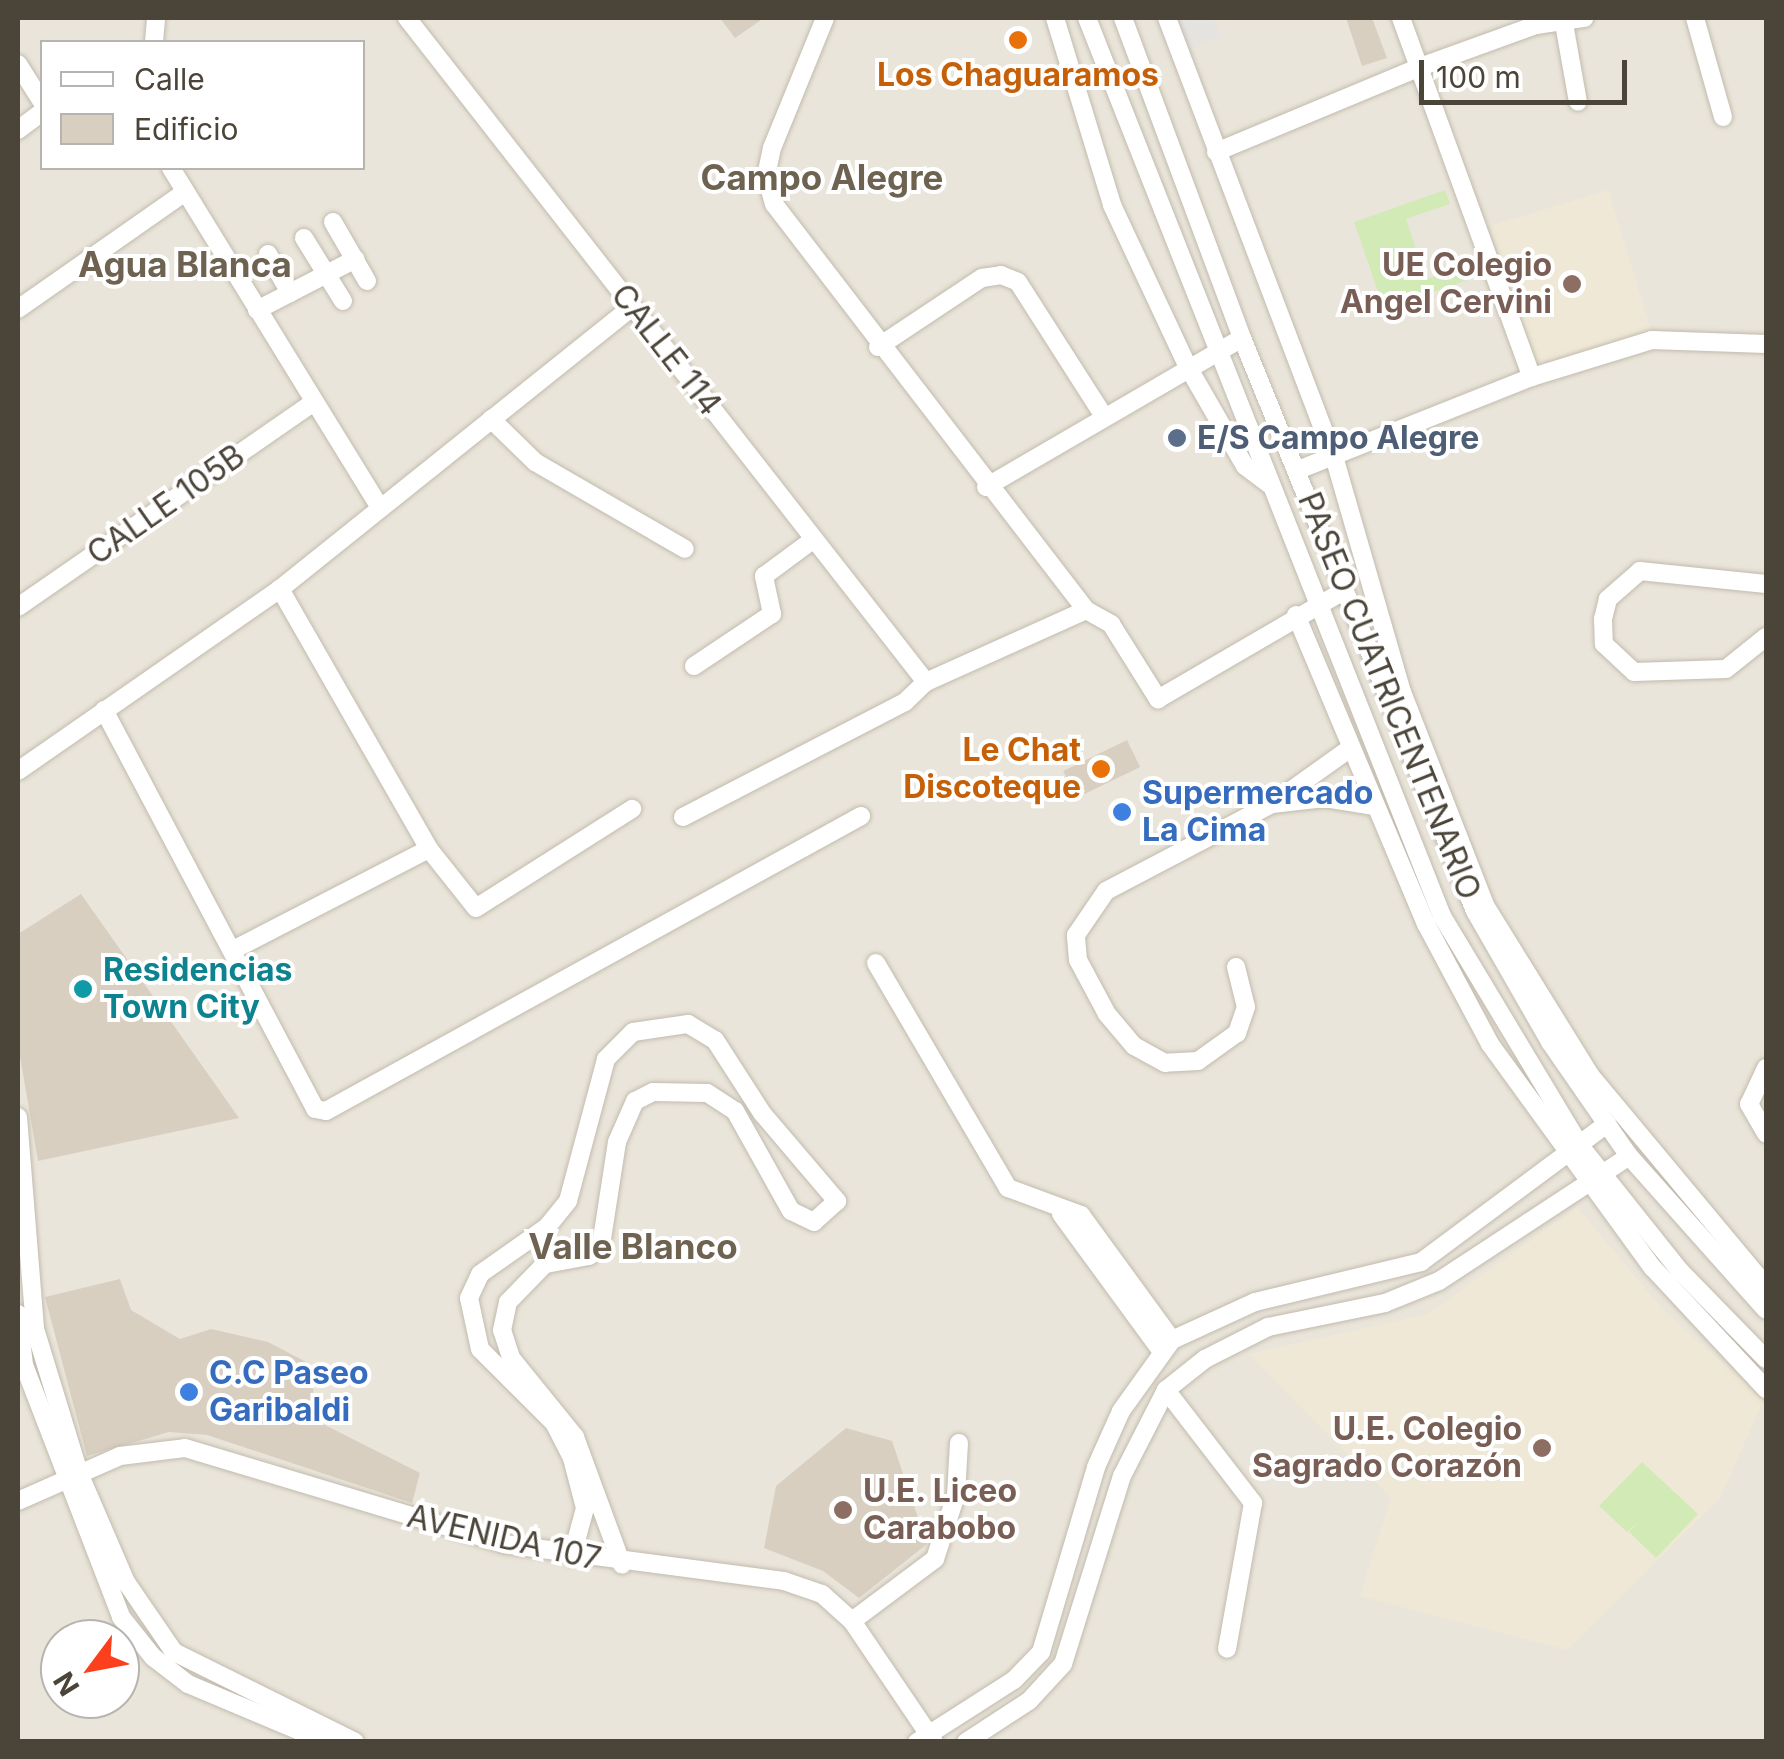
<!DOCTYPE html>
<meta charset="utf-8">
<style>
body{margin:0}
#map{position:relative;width:1784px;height:1759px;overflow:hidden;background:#f6f3ec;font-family:Inter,sans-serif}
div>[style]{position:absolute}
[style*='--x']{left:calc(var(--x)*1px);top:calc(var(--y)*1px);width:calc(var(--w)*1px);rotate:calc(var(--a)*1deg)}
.residential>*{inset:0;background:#eae5da}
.education>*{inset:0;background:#efe8d6;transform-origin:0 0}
.green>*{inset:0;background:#d2eab5}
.parking>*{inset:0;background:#e5e3e0}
.building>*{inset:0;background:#d8cfc1;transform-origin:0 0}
.roads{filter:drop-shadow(0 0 2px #c2bbae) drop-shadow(0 0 2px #c2bbae)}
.minor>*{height:18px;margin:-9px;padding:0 9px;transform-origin:9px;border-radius:9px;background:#fff}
.dots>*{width:28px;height:28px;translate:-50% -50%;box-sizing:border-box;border:5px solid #fff;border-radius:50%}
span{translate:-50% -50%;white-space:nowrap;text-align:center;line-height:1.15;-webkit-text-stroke:8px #fff;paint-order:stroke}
.food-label{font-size:32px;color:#c56008;font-weight:700}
.right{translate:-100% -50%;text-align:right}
.education-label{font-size:32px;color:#785e54;font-weight:700}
.left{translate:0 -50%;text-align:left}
.street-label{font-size:32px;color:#4b4439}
.service-label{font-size:32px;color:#4e5e75;font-weight:700}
.shop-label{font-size:32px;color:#366cbe;font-weight:700}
.culture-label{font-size:32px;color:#0d838f;font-weight:700}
.neighbourhood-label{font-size:35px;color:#6e6250;font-weight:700}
.frame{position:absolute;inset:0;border:20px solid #4b4439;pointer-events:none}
.legend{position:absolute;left:40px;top:40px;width:325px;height:130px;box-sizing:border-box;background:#fff;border:2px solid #b7b4b0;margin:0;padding:12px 18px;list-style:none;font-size:30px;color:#4b4439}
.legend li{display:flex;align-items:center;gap:20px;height:50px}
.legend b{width:50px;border:2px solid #b7b4b0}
.north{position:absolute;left:40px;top:1619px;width:100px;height:100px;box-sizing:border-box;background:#fff;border:2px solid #b7b4b0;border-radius:50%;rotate:238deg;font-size:28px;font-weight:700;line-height:40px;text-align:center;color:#4b4439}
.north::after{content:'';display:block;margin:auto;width:35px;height:45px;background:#fc3f1d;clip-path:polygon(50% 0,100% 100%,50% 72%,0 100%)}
.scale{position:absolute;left:1419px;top:60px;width:208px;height:45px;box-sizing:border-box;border:5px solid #4b4439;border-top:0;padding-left:12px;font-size:30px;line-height:35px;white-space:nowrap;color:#4b4439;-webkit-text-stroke:8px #fff;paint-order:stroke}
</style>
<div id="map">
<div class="residential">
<i style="clip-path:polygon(evenodd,18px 18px,1766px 18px,1766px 1741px,18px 1741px,18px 18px,42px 42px,362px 42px,362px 168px,42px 168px,42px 42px,18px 18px,60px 1639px,120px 1639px,120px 1699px,60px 1699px,60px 1639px)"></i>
</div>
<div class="education">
<i style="left:1608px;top:190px;width:160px;height:124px;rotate:73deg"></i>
<i style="clip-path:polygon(1577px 1207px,1666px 1313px,1764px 1399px,1720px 1498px,1567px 1650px,1360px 1596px,1391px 1498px,1249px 1354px,1428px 1314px)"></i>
</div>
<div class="green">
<i style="clip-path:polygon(1445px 190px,1450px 204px,1406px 219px,1426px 279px,1471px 265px,1476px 277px,1384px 309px,1354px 222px)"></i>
<i style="clip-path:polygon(1642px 1462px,1698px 1514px,1656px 1558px,1629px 1532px,1638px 1522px,1627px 1532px,1599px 1506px)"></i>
</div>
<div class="parking">
<i style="clip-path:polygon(1175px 18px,1213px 18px,1221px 37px,1187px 50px)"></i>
</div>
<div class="building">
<i style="clip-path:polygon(720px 18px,764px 18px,735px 38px)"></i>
<i style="clip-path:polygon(1346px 18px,1372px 18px,1387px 58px,1362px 66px)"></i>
<i style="left:1127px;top:740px;width:30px;height:71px;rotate:64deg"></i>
<i style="clip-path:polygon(81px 894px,239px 1118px,38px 1161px,18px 1045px,18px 934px)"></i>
<i style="clip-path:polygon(120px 1279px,131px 1310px,180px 1339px,211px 1329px,268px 1342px,312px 1365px,315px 1420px,420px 1473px,412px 1503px,207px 1435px,169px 1432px,87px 1456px,45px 1297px)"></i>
<i style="clip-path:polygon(846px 1428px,892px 1441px,927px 1544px,859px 1598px,823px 1571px,764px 1548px,776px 1486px)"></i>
</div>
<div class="roads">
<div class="minor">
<i style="--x:407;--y:18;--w:843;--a:51.99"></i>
<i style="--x:1055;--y:18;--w:195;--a:73"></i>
<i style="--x:1112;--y:205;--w:179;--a:64.9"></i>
<i style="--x:1188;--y:367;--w:114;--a:60.1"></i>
<i style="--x:1245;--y:466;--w:30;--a:37"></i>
<i style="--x:1087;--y:18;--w:966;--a:68.43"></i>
<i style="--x:1442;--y:916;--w:270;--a:59"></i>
<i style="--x:1581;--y:1147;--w:159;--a:51.4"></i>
<i style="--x:1680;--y:1271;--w:123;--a:45.7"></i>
<i style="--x:1123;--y:18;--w:341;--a:69.6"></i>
<i style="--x:1242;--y:338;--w:619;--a:67.87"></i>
<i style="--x:1475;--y:911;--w:151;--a:60.2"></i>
<i style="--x:1550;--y:1042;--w:139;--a:55.3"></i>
<i style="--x:1629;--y:1156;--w:206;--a:48.3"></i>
<i style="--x:1167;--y:18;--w:473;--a:69.2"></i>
<i style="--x:1335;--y:460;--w:241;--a:73.9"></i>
<i style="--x:1402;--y:692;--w:231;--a:68.7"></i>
<i style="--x:1486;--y:907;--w:198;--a:58.2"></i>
<i style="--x:1590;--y:1075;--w:275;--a:50.2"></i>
<i style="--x:1401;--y:18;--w:382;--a:70"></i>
<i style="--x:1563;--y:18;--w:85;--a:79.9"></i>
<i style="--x:1695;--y:18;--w:103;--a:74.2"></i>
<i style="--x:154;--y:42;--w:24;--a:-85"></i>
<i style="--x:18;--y:64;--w:45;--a:57.7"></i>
<i style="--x:18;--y:130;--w:30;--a:-37"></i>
<i style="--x:1216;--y:152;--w:221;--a:-22.6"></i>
<i style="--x:1420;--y:67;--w:123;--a:-19.9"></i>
<i style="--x:1536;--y:25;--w:49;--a:-8.3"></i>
<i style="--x:171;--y:168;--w:399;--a:58.4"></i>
<i style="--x:333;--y:222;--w:68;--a:60"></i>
<i style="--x:304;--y:238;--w:74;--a:58.2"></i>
<i style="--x:268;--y:254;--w:45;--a:60.6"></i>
<i style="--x:18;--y:309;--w:204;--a:-35"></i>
<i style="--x:257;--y:310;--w:111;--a:-27.3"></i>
<i style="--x:878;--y:347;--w:125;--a:-33.6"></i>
<i style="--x:982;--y:278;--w:19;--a:-9"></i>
<i style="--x:1001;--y:275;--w:18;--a:22"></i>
<i style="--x:1018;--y:282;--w:158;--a:57.4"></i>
<i style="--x:491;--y:419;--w:62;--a:44.3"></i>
<i style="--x:535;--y:462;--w:173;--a:30.1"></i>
<i style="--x:1298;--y:470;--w:252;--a:-21.7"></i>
<i style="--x:1532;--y:377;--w:126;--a:-17.1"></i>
<i style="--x:1652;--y:340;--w:114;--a:2"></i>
<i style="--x:986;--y:487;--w:296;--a:-30.2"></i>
<i style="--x:1766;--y:584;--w:127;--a:-174.1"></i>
<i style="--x:1640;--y:571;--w:43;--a:138.8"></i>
<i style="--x:1608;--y:599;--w:21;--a:104"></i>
<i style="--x:1603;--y:619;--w:25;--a:88"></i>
<i style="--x:1604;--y:644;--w:41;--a:43"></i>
<i style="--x:1634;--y:672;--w:92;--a:-1.9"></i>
<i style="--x:1726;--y:669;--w:51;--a:-38.7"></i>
<i style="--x:18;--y:607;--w:360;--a:-34.7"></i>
<i style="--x:1086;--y:610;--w:29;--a:29"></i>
<i style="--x:1111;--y:624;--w:89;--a:57.9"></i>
<i style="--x:1158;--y:699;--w:213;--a:-30.2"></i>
<i style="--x:1296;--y:615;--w:335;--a:67.2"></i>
<i style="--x:1426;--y:924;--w:136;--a:61.9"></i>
<i style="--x:1490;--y:1044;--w:277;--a:54"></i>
<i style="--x:1653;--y:1268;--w:166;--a:47"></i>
<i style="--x:694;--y:666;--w:94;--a:-33.7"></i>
<i style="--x:772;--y:614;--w:39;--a:-102"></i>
<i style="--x:764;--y:576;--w:62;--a:-36.5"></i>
<i style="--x:104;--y:710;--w:451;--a:62.1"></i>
<i style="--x:315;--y:1109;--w:11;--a:10"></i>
<i style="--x:326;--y:1111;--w:611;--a:-28.87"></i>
<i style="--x:18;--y:771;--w:319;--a:-34.8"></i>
<i style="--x:280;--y:589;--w:451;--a:-38.7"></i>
<i style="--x:1272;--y:804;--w:53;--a:-6.5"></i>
<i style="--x:1325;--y:798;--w:50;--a:9.3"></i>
<i style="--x:683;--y:817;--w:250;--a:-27.4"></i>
<i style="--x:905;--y:702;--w:29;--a:-44"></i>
<i style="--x:926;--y:682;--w:175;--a:-24.2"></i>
<i style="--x:1086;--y:610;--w:512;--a:-127.54"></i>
<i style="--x:774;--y:204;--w:29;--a:-106"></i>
<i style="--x:766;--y:176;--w:29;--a:-78"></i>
<i style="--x:772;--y:148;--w:140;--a:-67.8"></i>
<i style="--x:429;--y:849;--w:75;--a:51.5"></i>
<i style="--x:476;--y:908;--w:185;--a:-32.4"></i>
<i style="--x:235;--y:949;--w:218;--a:-27.3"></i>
<i style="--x:429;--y:849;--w:300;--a:-119.8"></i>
<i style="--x:876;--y:963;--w:261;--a:59.6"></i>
<i style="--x:1008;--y:1188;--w:78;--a:20.3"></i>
<i style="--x:1081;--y:1215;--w:155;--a:53.9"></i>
<i style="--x:1236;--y:967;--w:41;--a:76"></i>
<i style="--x:1246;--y:1007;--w:28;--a:109"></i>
<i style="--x:1237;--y:1033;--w:48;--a:144.3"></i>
<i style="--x:1198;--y:1061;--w:33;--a:177"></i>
<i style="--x:1165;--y:1063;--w:35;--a:-151"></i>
<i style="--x:1134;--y:1046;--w:42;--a:-130.2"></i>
<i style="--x:1107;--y:1014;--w:61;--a:-118.2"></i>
<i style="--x:1078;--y:960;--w:25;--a:-95"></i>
<i style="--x:1076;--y:935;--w:53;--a:-55.7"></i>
<i style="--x:1106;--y:891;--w:187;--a:-27.7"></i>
<i style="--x:1272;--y:804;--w:95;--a:-35.5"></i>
<i style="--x:1766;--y:1068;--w:40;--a:115"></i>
<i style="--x:1749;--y:1104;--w:34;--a:60"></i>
<i style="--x:18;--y:1117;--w:213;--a:85.4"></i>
<i style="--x:35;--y:1329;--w:151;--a:73"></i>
<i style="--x:79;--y:1473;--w:119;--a:66.7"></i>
<i style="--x:126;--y:1582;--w:85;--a:55.6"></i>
<i style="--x:174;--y:1652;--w:202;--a:26.4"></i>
<i style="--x:1061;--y:1214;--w:171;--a:53.8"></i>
<i style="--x:18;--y:1314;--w:51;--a:83.3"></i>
<i style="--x:24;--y:1365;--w:270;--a:68.9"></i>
<i style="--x:121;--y:1617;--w:51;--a:51.3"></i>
<i style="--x:153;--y:1657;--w:44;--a:37.6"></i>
<i style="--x:188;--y:1684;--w:150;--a:22.8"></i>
<i style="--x:1166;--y:1390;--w:143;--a:52.4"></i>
<i style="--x:1253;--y:1503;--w:148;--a:100.1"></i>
<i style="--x:18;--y:1501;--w:111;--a:-23.8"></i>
<i style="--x:120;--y:1456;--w:65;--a:-7"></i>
<i style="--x:185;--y:1448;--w:333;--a:16.7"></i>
<i style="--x:504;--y:1544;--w:282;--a:7.5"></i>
<i style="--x:784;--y:1581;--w:40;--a:18.9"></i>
<i style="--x:822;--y:1594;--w:40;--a:42"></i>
<i style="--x:852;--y:1621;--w:146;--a:55.9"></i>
<i style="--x:572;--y:1556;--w:50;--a:-74.8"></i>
<i style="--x:585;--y:1508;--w:52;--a:-104.6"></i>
<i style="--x:572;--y:1458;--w:38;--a:-117"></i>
<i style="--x:555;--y:1424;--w:106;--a:-135"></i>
<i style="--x:480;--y:1349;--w:52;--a:-102.2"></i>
<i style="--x:469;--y:1298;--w:26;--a:-65"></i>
<i style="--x:480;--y:1274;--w:82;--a:-35"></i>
<i style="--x:547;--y:1227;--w:33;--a:-51"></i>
<i style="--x:568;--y:1201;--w:147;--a:-75"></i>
<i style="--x:606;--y:1059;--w:38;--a:-45"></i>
<i style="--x:633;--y:1032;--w:56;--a:-8.3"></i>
<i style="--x:688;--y:1024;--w:31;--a:31"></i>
<i style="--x:715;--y:1040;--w:87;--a:57.2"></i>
<i style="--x:762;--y:1113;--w:116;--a:49.6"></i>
<i style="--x:837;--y:1201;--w:31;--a:138"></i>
<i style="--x:814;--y:1222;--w:25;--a:-154"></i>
<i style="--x:791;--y:1211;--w:115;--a:-119.2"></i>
<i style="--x:735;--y:1111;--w:33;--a:-147"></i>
<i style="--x:707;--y:1093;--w:54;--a:-178.9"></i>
<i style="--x:653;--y:1092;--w:20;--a:153"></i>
<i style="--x:635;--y:1101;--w:45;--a:113.7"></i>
<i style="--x:617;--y:1142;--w:104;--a:98.8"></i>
<i style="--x:601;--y:1245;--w:16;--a:137"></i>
<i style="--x:589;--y:1256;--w:45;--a:169.7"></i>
<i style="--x:545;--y:1264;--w:53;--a:134.2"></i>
<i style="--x:508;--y:1302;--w:29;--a:102"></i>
<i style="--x:502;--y:1330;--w:29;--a:72"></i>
<i style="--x:511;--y:1358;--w:102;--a:51"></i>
<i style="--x:575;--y:1437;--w:136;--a:69.8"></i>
<i style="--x:852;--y:1621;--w:104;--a:-36.8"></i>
<i style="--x:935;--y:1559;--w:67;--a:-71.8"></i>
<i style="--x:956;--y:1495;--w:52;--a:-86.7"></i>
<i style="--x:917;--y:1742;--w:115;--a:-32.6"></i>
<i style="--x:1014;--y:1680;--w:39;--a:-46"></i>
<i style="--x:1041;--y:1652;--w:193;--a:-73.4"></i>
<i style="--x:1096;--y:1467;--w:61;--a:-65.9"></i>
<i style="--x:1121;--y:1411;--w:87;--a:-54.3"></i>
<i style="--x:1172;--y:1340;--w:91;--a:-24.6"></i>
<i style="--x:1255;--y:1302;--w:171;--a:-13.5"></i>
<i style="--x:1421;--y:1262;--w:232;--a:-36.6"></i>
<i style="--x:966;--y:1742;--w:75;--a:-33.1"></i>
<i style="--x:1029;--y:1701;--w:50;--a:-47.4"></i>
<i style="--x:1063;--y:1664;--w:197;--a:-72.6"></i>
<i style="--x:1122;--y:1476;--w:97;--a:-62.9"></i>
<i style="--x:1166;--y:1390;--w:50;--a:-38.5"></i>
<i style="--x:1205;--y:1359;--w:71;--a:-26.9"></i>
<i style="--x:1268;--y:1327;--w:119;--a:-11.6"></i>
<i style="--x:1385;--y:1303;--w:58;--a:-22.2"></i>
<i style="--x:1439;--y:1281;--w:227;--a:-33.3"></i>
</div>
</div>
<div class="dots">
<i style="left:1018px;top:40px;background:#e8710a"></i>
<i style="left:1572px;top:284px;background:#8d6e63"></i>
<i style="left:1177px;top:438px;background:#5c6f8a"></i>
<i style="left:1101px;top:769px;background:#e8710a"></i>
<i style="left:1122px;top:812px;background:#3f7fe0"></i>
<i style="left:83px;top:989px;background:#0f9aa8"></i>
<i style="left:189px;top:1392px;background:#3f7fe0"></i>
<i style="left:1542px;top:1448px;background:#8d6e63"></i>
<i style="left:843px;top:1510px;background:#8d6e63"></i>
</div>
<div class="food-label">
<span style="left:1018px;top:75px">Los Chaguaramos</span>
<span class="right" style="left:1081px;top:769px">Le Chat<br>Discoteque</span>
</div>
<div class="education-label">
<span class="right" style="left:1552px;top:284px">UE Colegio<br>Angel Cervini</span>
<span class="right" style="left:1522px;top:1448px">U.E. Colegio<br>Sagrado Corazón</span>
<span class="left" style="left:863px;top:1510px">U.E. Liceo<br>Carabobo</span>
</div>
<div class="street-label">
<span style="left:666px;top:350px;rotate:52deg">CALLE 114</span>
<span style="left:166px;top:505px;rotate:-35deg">CALLE 105B</span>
<span style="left:1389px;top:696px;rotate:68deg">PASEO CUATRICENTENARIO</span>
<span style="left:504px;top:1538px;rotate:13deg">AVENIDA 107</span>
</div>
<div class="service-label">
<span class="left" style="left:1197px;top:438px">E/S Campo Alegre</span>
</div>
<div class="shop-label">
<span class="left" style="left:1142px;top:812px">Supermercado<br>La Cima</span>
<span class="left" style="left:209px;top:1392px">C.C Paseo<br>Garibaldi</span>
</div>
<div class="culture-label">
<span class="left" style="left:103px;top:989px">Residencias<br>Town City</span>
</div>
<div class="neighbourhood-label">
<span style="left:822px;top:177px">Campo Alegre</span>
<span style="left:185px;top:264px">Agua Blanca</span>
<span style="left:633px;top:1246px">Valle Blanco</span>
</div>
<div class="frame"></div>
<ul class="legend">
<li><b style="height:12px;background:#fff"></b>Calle</li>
<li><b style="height:28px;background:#d8cfc1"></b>Edificio</li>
</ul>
<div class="north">N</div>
<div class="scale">100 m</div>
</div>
